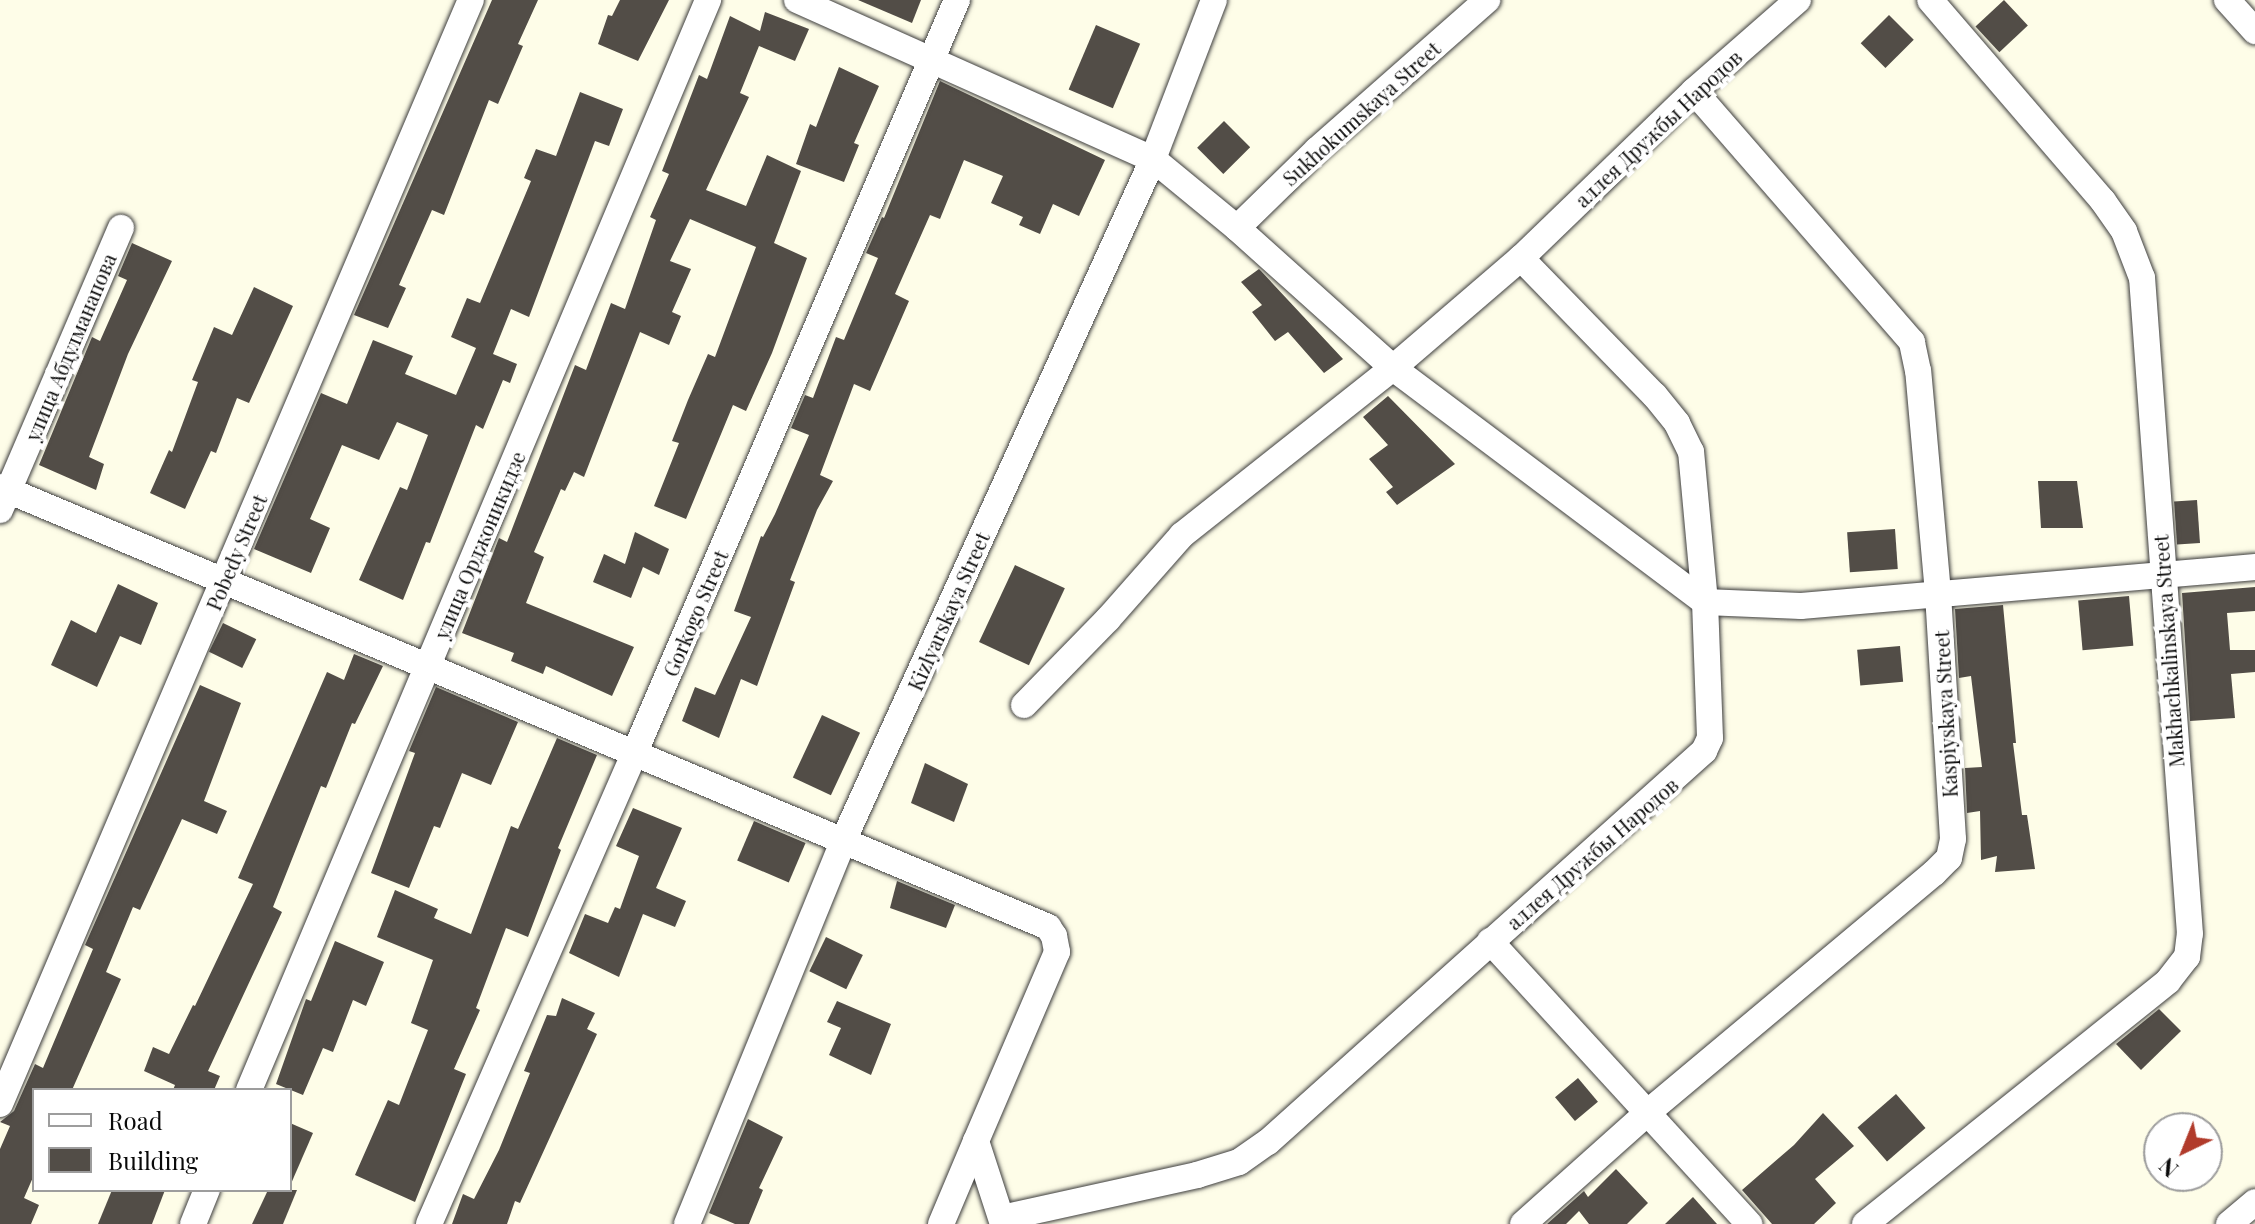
<!DOCTYPE html>
<meta charset="utf-8">
<style>
body{margin:0}
#map{position:relative;width:2255px;height:1224px;overflow:hidden;background:#fefde8;font-family:"Playfair Display",serif}
div>[style]{position:absolute}
[style*='--x']{left:calc(var(--x)*1px);top:calc(var(--y)*1px);width:calc(var(--w)*1px);rotate:calc(var(--a)*1deg)}
.building>*{inset:0;background:#524d47;transform-origin:0 0}
.roads{filter:drop-shadow(0 0 2px #3d3d3d) drop-shadow(0 0 2px #3d3d3d)}
.minor>*{height:26px;margin:-13px;padding:0 13px;transform-origin:13px;border-radius:13px;background:#fff}
span{translate:-50% -50%;white-space:nowrap;text-align:center;line-height:1.15;-webkit-text-stroke:8px #fff;paint-order:stroke}
.street-label{font-size:20px;color:#0a0a0a}
.legend{position:absolute;left:32px;top:1088px;width:260px;height:104px;box-sizing:border-box;background:#fff;border:2px solid #9d9d9d;margin:0;padding:10px 14px;list-style:none;font-size:24px;color:#0a0a0a}
.legend li{display:flex;align-items:center;gap:16px;height:40px}
.legend b{width:40px;border:2px solid #9d9d9d}
.north{position:absolute;left:2143px;top:1112px;width:80px;height:80px;box-sizing:border-box;background:#fff;border:2px solid #9d9d9d;border-radius:50%;rotate:223deg;font-size:22px;font-weight:700;line-height:32px;text-align:center;color:#0a0a0a}
.north::after{content:'';display:block;margin:auto;width:28px;height:36px;background:#b13b2b;clip-path:polygon(50% 0,100% 100%,50% 72%,0 100%)}
</style>
<div id="map">
<div class="building">
<i style="clip-path:polygon(492px 0,538px 0,518px 44px,523px 46px,498px 104px,489px 100px,444px 215px,432px 210px,399px 285px,406px 288px,388px 328px,354px 315px)"></i>
<i style="clip-path:polygon(620px 0,669px 0,638px 61px,598px 44px,608px 15px,612px 16px)"></i>
<i style="clip-path:polygon(858px 0,921px 0,912px 23px)"></i>
<i style="left:2004px;top:0;width:35px;height:39px;rotate:47deg"></i>
<i style="clip-path:polygon(765px 12px,809px 29px,795px 61px,759px 46px,740px 93px,749px 97px,706px 190px,746px 206px,767px 155px,801px 171px,774px 243px,807px 258px,772px 353px,746px 411px,733px 405px,686px 519px,654px 506px,679px 443px,672px 441px,688px 400px,708px 354px,715px 357px,756px 247px,690px 219px,670px 261px,691px 269px,672px 312px,681px 316px,669px 345px,640px 332px,584px 477px,574px 472px,565px 491px,561px 489px,534px 552px,544px 557px,526px 603px,634px 647px,612px 696px,546px 666px,543px 674px,511px 661px,514px 653px,462px 633px,499px 538px,507px 542px,575px 365px,586px 370px,611px 303px,625px 309px,656px 220px,650px 217px,669px 174px,662px 171px,699px 75px,707px 79px,730px 16px,760px 31px)"></i>
<i style="left:1889px;top:15px;width:35px;height:40px;rotate:45deg"></i>
<i style="left:1096px;top:25px;width:48px;height:70px;rotate:23deg"></i>
<i style="clip-path:polygon(839px 67px,879px 86px,854px 143px,859px 145px,844px 182px,796px 164px,810px 124px,816px 127px)"></i>
<i style="clip-path:polygon(940px 81px,1105px 160px,1079px 216px,1053px 204px,1040px 234px,1019px 225px,1023px 217px,991px 203px,1003px 176px,964px 160px,940px 219px,930px 215px,895px 294px,909px 301px,870px 391px,854px 384px,820px 475px,833px 481px,817px 510px,790px 580px,795px 582px,757px 686px,741px 679px,719px 738px,682px 721px,695px 687px,715px 695px,751px 617px,734px 611px,761px 536px,763px 537px,775px 514px,809px 435px,791px 428px,805px 395px,813px 398px,836px 337px,844px 340px,878px 258px,866px 253px,882px 217px,884px 218px)"></i>
<i style="clip-path:polygon(580px 92px,623px 109px,609px 146px,595px 141px,529px 317px,511px 309px,493px 354px,517px 364px,510px 383px,503px 380px,483px 429px,476px 425px,430px 543px,426px 542px,403px 600px,359px 580px,400px 487px,407px 490px,428px 435px,397px 422px,379px 460px,342px 445px,310px 519px,330px 528px,311px 573px,254px 549px,321px 393px,347px 404px,373px 340px,413px 356px,405px 374px,456px 395px,476px 348px,451px 337px,467px 298px,480px 303px,531px 181px,524px 178px,536px 149px,556px 156px)"></i>
<i style="left:1224px;top:121px;width:37px;height:38px;rotate:45deg"></i>
<i style="clip-path:polygon(132px 243px,172px 261px,128px 354px,89px 457px,104px 464px,96px 490px,39px 465px,92px 337px,100px 341px,127px 280px,118px 276px)"></i>
<i style="clip-path:polygon(1259px 269px,1261px 271px,1343px 359px,1324px 373px,1288px 332px,1275px 341px,1252px 312px,1262px 305px,1241px 282px)"></i>
<i style="clip-path:polygon(254px 287px,293px 306px,249px 403px,237px 398px,216px 453px,211px 451px,185px 509px,150px 493px,169px 450px,172px 452px,198px 382px,192px 380px,214px 327px,232px 335px)"></i>
<i style="clip-path:polygon(1388px 396px,1455px 464px,1397px 505px,1386px 492px,1393px 487px,1369px 459px,1388px 445px,1363px 417px)"></i>
<i style="clip-path:polygon(2038px 481px,2077px 481px,2083px 528px,2041px 528px)"></i>
<i style="left:2197px;top:500px;width:43px;height:23px;rotate:86deg"></i>
<i style="left:1895px;top:529px;width:40px;height:48px;rotate:86deg"></i>
<i style="clip-path:polygon(635px 532px,669px 549px,659px 575px,643px 567px,631px 598px,593px 582px,604px 554px,625px 564px)"></i>
<i style="left:1015px;top:565px;width:55px;height:85px;rotate:25deg"></i>
<i style="clip-path:polygon(118px 584px,158px 603px,141px 645px,120px 636px,97px 687px,51px 665px,71px 620px,96px 633px)"></i>
<i style="clip-path:polygon(2255px 587px,2255px 611px,2227px 613px,2230px 650px,2255px 650px,2255px 672px,2231px 674px,2235px 718px,2190px 721px,2182px 593px)"></i>
<i style="left:2129px;top:596px;width:50px;height:51px;rotate:85deg"></i>
<i style="clip-path:polygon(2003px 605px,2016px 743px,2013px 743px,2022px 815px,2027px 815px,2035px 869px,1995px 872px,1997px 856px,1981px 860px,1980px 811px,1967px 813px,1965px 768px,1982px 767px,1971px 676px,1959px 678px,1955px 609px)"></i>
<i style="left:223px;top:623px;width:37px;height:32px;rotate:26deg"></i>
<i style="left:1900px;top:646px;width:36px;height:43px;rotate:85deg"></i>
<i style="clip-path:polygon(354px 654px,383px 666px,355px 724px,352px 723px,326px 788px,321px 786px,273px 907px,282px 912px,208px 1071px,220px 1076px,214px 1090px,173px 1090px,175px 1085px,144px 1071px,153px 1047px,169px 1054px,193px 1005px,195px 1006px,253px 884px,238px 878px,327px 672px,344px 680px)"></i>
<i style="clip-path:polygon(200px 685px,241px 703px,204px 801px,227px 811px,217px 834px,182px 819px,140px 910px,133px 907px,106px 972px,121px 979px,72px 1090px,34px 1090px,34px 1175px,24px 1198px,39px 1205px,31px 1224px,0 1224px,0 1149px,10px 1126px,0 1122px,14px 1111px,35px 1064px,43px 1068px,93px 949px,85px 945px)"></i>
<i style="clip-path:polygon(436px 687px,518px 722px,491px 785px,462px 773px,440px 828px,434px 826px,409px 888px,371px 873px,415px 753px,409px 751px)"></i>
<i style="left:822px;top:715px;width:42px;height:69px;rotate:25deg"></i>
<i style="clip-path:polygon(557px 738px,597px 755px,558px 848px,561px 850px,528px 937px,506px 928px,476px 1008px,480px 1010px,454px 1069px,466px 1074px,415px 1202px,355px 1175px,388px 1100px,399px 1105px,428px 1030px,411px 1023px,433px 960px,377px 937px,395px 890px,438px 909px,434px 918px,471px 934px,511px 826px,518px 829px)"></i>
<i style="clip-path:polygon(925px 763px,968px 784px,954px 822px,911px 803px)"></i>
<i style="clip-path:polygon(633px 808px,682px 828px,656px 888px,686px 901px,675px 927px,643px 914px,619px 977px,569px 953px,585px 914px,608px 923px,615px 907px,620px 909px,639px 856px,616px 846px)"></i>
<i style="left:754px;top:821px;width:56px;height:43px;rotate:23deg"></i>
<i style="clip-path:polygon(897px 881px,955px 905px,946px 928px,890px 908px)"></i>
<i style="left:826px;top:937px;width:41px;height:38px;rotate:26deg"></i>
<i style="clip-path:polygon(335px 941px,384px 962px,366px 1006px,353px 1000px,333px 1052px,323px 1048px,303px 1095px,276px 1084px,306px 999px,311px 1001px)"></i>
<i style="clip-path:polygon(562px 998px,595px 1013px,587px 1029px,597px 1034px,520px 1203px,515px 1201px,507px 1224px,452px 1224px,463px 1194px,474px 1199px,499px 1150px,530px 1073px,524px 1071px,547px 1015px,556px 1016px)"></i>
<i style="clip-path:polygon(837px 1001px,891px 1024px,871px 1075px,829px 1055px,841px 1028px,827px 1022px)"></i>
<i style="clip-path:polygon(2159px 1009px,2181px 1031px,2141px 1070px,2116px 1044px)"></i>
<i style="left:1578px;top:1078px;width:31px;height:30px;rotate:50deg"></i>
<i style="left:1896px;top:1094px;width:45px;height:51px;rotate:49deg"></i>
<i style="clip-path:polygon(1823px 1113px,1854px 1146px,1815px 1179px,1836px 1203px,1814px 1224px,1772px 1224px,1742px 1190px,1794px 1145px)"></i>
<i style="clip-path:polygon(748px 1119px,783px 1137px,759px 1188px,763px 1190px,749px 1224px,735px 1224px,709px 1213px)"></i>
<i style="clip-path:polygon(290px 1123px,313px 1133px,290px 1186px)"></i>
<i style="clip-path:polygon(1616px 1169px,1648px 1203px,1627px 1224px,1589px 1224px,1579px 1211px,1566px 1224px,1547px 1224px,1584px 1191px,1588px 1197px)"></i>
<i style="clip-path:polygon(112px 1190px,165px 1190px,152px 1224px,98px 1224px)"></i>
<i style="clip-path:polygon(268px 1190px,297px 1190px,283px 1224px,252px 1224px)"></i>
<i style="clip-path:polygon(1693px 1197px,1717px 1224px,1665px 1224px)"></i>
</div>
<div class="roads">
<div class="minor">
<i style="--x:797;--y:0;--w:390;--a:24.1"></i>
<i style="--x:1153;--y:159;--w:109;--a:39.4"></i>
<i style="--x:1237;--y:228;--w:210;--a:41.9"></i>
<i style="--x:1393;--y:368;--w:390;--a:36.9"></i>
<i style="--x:1705;--y:602;--w:96;--a:2.4"></i>
<i style="--x:1801;--y:606;--w:456;--a:-4.9"></i>
<i style="--x:2227;--y:0;--w:42;--a:47.9"></i>
<i style="--x:1237;--y:228;--w:112;--a:-44.3"></i>
<i style="--x:1317;--y:150;--w:227;--a:-41.4"></i>
<i style="--x:0;--y:487;--w:1137;--a:22.77"></i>
<i style="--x:1048;--y:927;--w:11;--a:56"></i>
<i style="--x:1054;--y:936;--w:16;--a:79"></i>
<i style="--x:1057;--y:952;--w:206;--a:113.2"></i>
<i style="--x:976;--y:1141;--w:87;--a:72"></i>
<i style="--x:0;--y:510;--w:307;--a:-66.8"></i>
<i style="--x:1024;--y:705;--w:120;--a:-45.7"></i>
<i style="--x:1108;--y:619;--w:112;--a:-48.6"></i>
<i style="--x:1182;--y:535;--w:269;--a:-38.4"></i>
<i style="--x:1393;--y:368;--w:169;--a:-40.7"></i>
<i style="--x:1521;--y:258;--w:240;--a:-44"></i>
<i style="--x:1694;--y:91;--w:138;--a:-41.2"></i>
<i style="--x:1490;--y:941;--w:384;--a:47.5"></i>
<i style="--x:249;--y:1090;--w:1183;--a:-67.16"></i>
<i style="--x:0;--y:1104;--w:1200;--a:-66.9"></i>
<i style="--x:1002;--y:1218;--w:200;--a:-12.4"></i>
<i style="--x:1197;--y:1175;--w:44;--a:-17.2"></i>
<i style="--x:1239;--y:1162;--w:35;--a:-35"></i>
<i style="--x:1268;--y:1142;--w:586;--a:-41.89"></i>
<i style="--x:1704;--y:751;--w:14;--a:-65"></i>
<i style="--x:1710;--y:738;--w:136;--a:-92.1"></i>
<i style="--x:1705;--y:602;--w:151;--a:-95.3"></i>
<i style="--x:1691;--y:452;--w:32;--a:-116"></i>
<i style="--x:1677;--y:423;--w:36;--a:-129"></i>
<i style="--x:1654;--y:395;--w:191;--a:-134.2"></i>
<i style="--x:193;--y:1224;--w:37;--a:-68"></i>
<i style="--x:429;--y:1224;--w:515;--a:-66.42"></i>
<i style="--x:635;--y:752;--w:818;--a:-66.82"></i>
<i style="--x:687;--y:1224;--w:416;--a:-67.8"></i>
<i style="--x:844;--y:839;--w:747;--a:-65.56"></i>
<i style="--x:1153;--y:159;--w:170;--a:-69"></i>
<i style="--x:941;--y:1224;--w:90;--a:-67.1"></i>
<i style="--x:1523;--y:1224;--w:166;--a:-41.8"></i>
<i style="--x:1647;--y:1113;--w:374;--a:-39.9"></i>
<i style="--x:1934;--y:873;--w:21;--a:-45"></i>
<i style="--x:1949;--y:858;--w:19;--a:-78"></i>
<i style="--x:1953;--y:839;--w:246;--a:-93.5"></i>
<i style="--x:1938;--y:593;--w:223;--a:-95.1"></i>
<i style="--x:1918;--y:371;--w:30;--a:-102"></i>
<i style="--x:1912;--y:342;--w:332;--a:-131"></i>
<i style="--x:1865;--y:1224;--w:388;--a:-38.7"></i>
<i style="--x:2168;--y:981;--w:31;--a:-52"></i>
<i style="--x:2187;--y:957;--w:23;--a:-83"></i>
<i style="--x:2190;--y:934;--w:658;--a:-94.18"></i>
<i style="--x:2142;--y:278;--w:50;--a:-111"></i>
<i style="--x:2124;--y:231;--w:37;--a:-125"></i>
<i style="--x:2103;--y:201;--w:265;--a:-130.7"></i>
<i style="--x:2229;--y:1224;--w:34;--a:-40"></i>
</div>
</div>
<div class="street-label">
<span style="left:1361px;top:113px;rotate:-42deg">Sukhokumskaya Street</span>
<span style="left:1658px;top:128px;rotate:-43deg">аллея Дружбы Народов</span>
<span style="left:70px;top:347px;rotate:-67deg">улица Абдулманапова</span>
<span style="left:479px;top:545px;rotate:-67deg">улица Орджоникидзе</span>
<span style="left:236px;top:552px;rotate:-67deg">Pobedy Street</span>
<span style="left:948px;top:611px;rotate:-66deg">Kizlyarskaya Street</span>
<span style="left:695px;top:613px;rotate:-67deg">Gorkogo Street</span>
<span style="left:2168px;top:651px;rotate:-94deg">Makhachkalinskaya Street</span>
<span style="left:1945px;top:714px;rotate:-93deg">Kaspiyskaya Street</span>
<span style="left:1592px;top:853px;rotate:-41deg">аллея Дружбы Народов</span>
</div>
<ul class="legend">
<li><b style="height:10px;background:#fff"></b>Road</li>
<li><b style="height:22px;background:#524d47"></b>Building</li>
</ul>
<div class="north">N</div>
</div>
